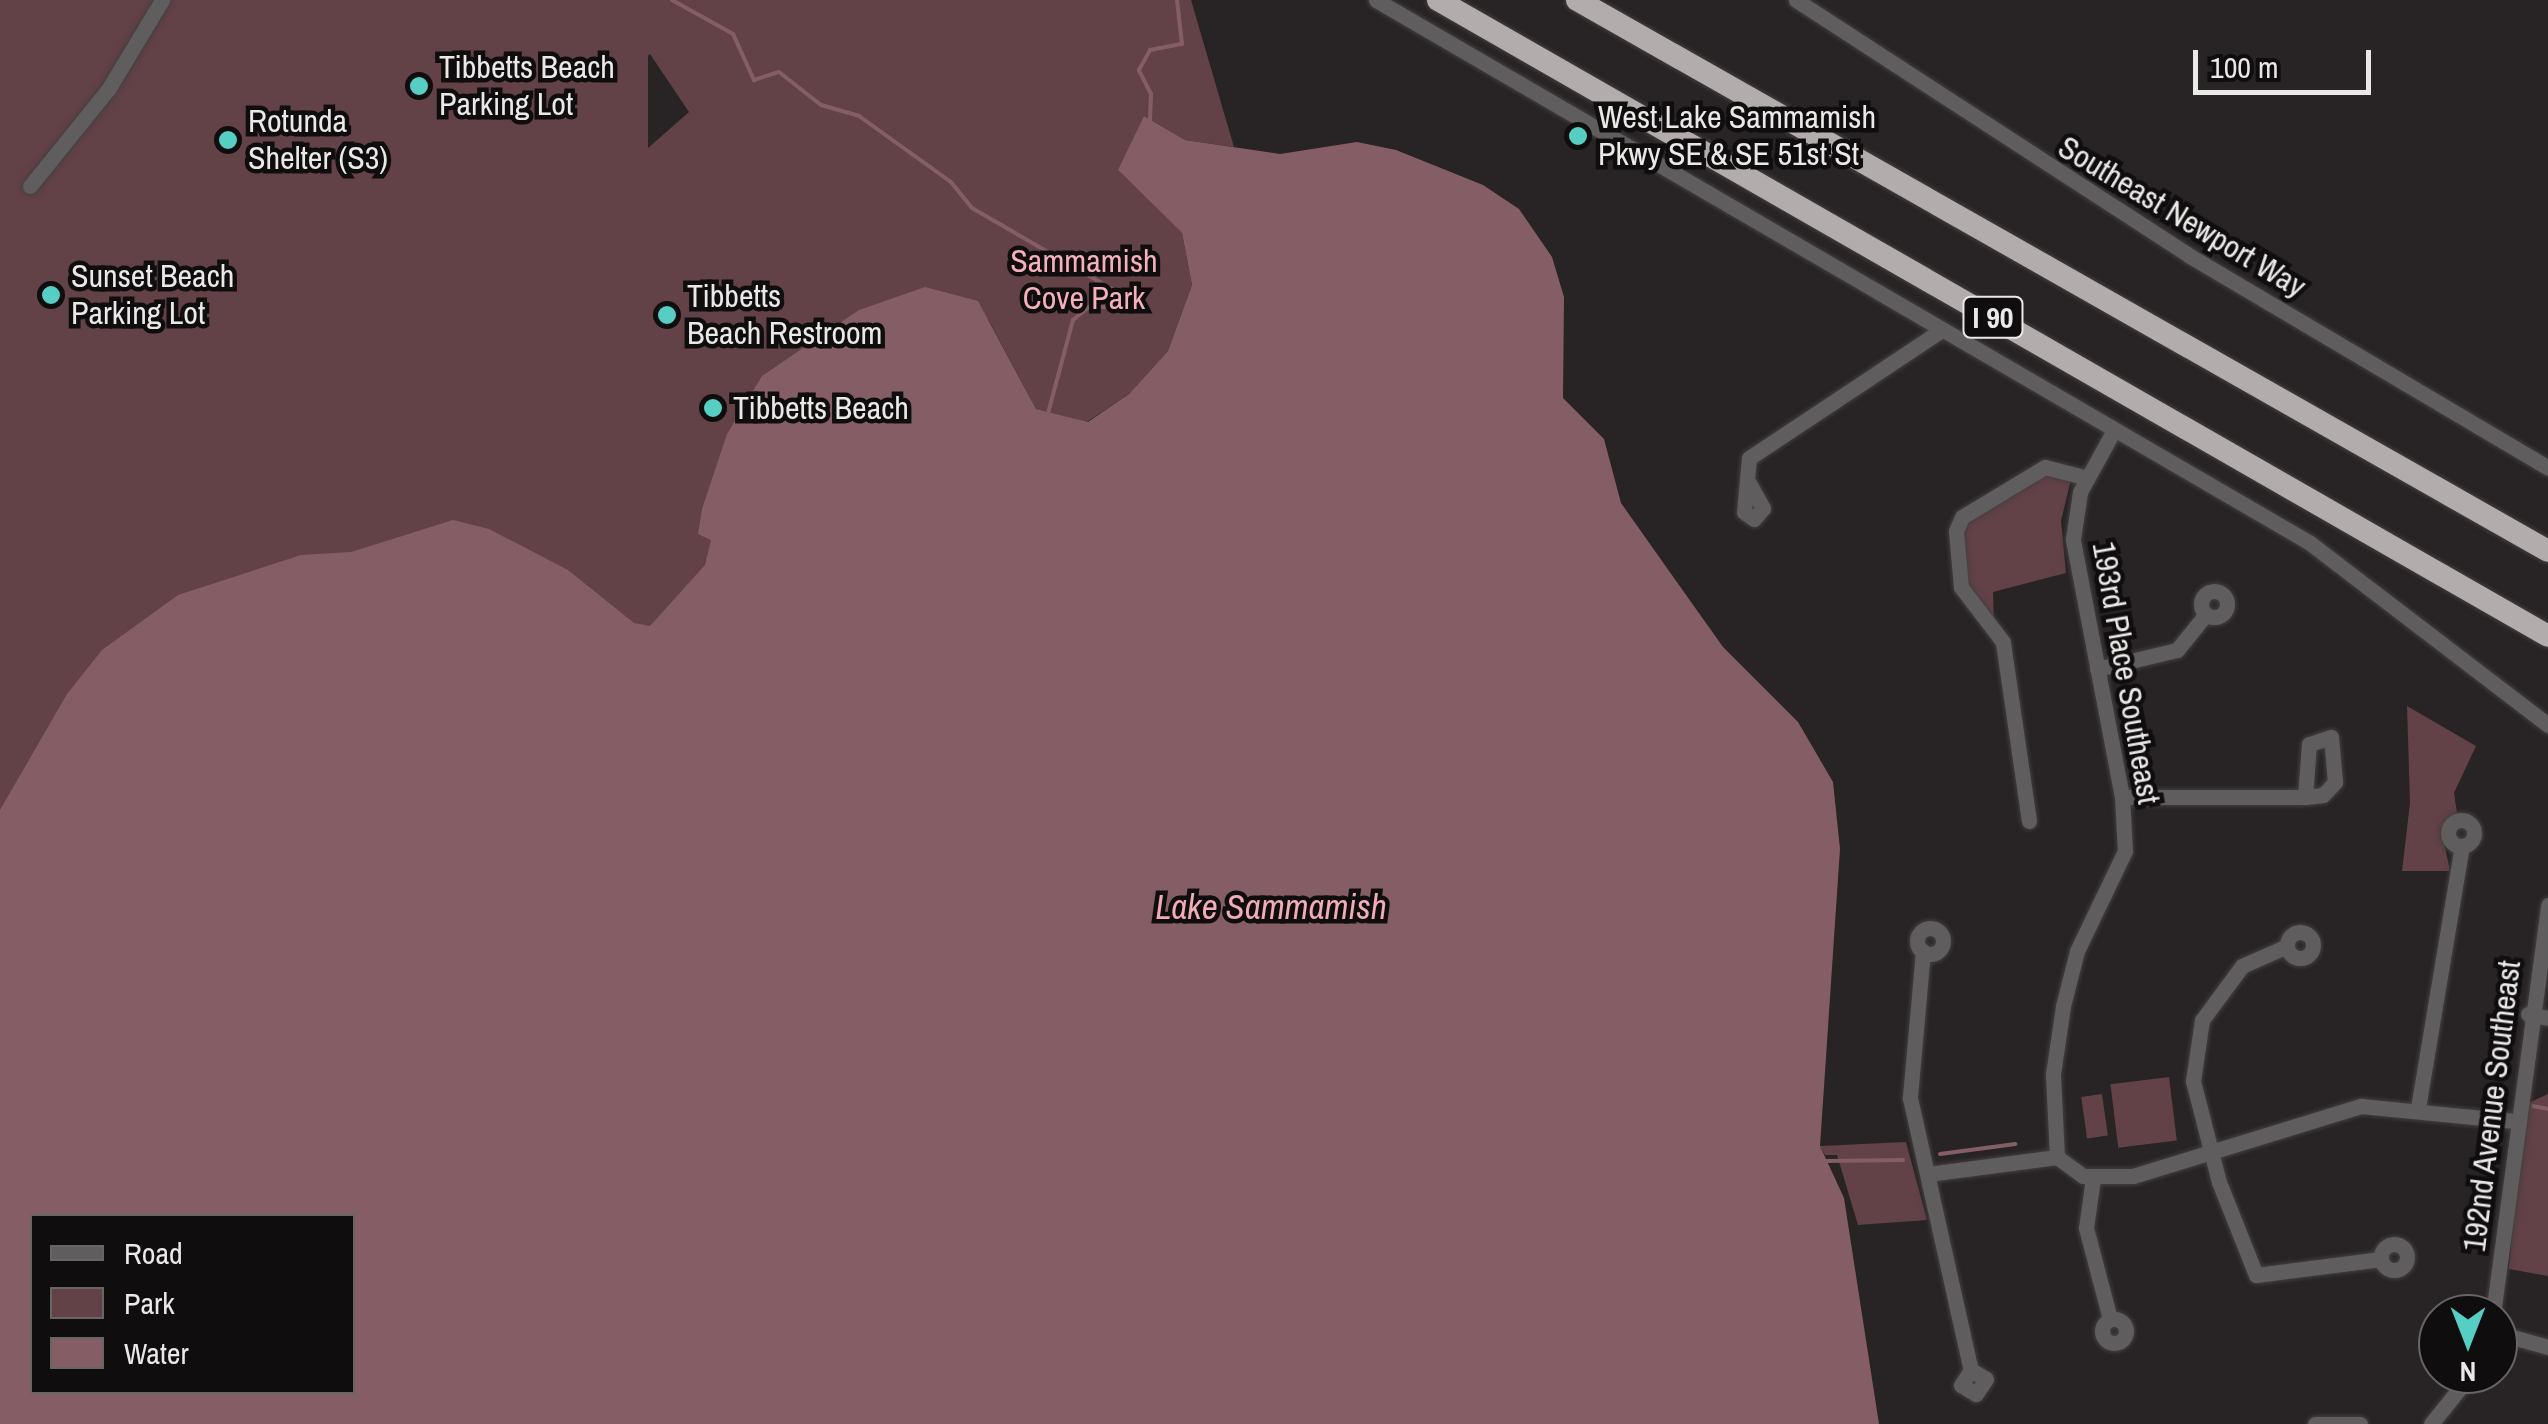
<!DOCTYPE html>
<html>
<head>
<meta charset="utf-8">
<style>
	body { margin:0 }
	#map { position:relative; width:2548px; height:1424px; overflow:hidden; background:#282324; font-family:"Archivo Narrow",sans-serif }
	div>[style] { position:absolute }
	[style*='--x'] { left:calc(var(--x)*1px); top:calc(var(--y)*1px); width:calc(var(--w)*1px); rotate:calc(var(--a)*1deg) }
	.green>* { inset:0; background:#624147; transform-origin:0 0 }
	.water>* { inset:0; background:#855e65 }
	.stream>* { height:4px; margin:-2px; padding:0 2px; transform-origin:2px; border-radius:2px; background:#855e65 }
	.roads { filter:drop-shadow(0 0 2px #433f3f) drop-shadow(0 0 2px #433f3f) }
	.minor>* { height:15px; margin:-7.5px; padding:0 7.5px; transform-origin:7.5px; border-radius:7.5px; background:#605d5e }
	.minor>.ring { margin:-7.5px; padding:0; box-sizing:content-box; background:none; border:15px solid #605d5e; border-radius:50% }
	.highway>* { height:22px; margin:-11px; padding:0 11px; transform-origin:11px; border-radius:11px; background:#b3acad }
	.dots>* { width:28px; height:28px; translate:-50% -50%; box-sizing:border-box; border:5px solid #0f0d0d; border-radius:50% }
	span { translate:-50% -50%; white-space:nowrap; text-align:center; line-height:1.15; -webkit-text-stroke:9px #0f0d0d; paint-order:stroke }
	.shield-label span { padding:2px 8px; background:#0f0d0d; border:2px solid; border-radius:8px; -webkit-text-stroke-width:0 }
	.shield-label { font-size:30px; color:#ebe8e8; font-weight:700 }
	.poi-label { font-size:32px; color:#ebe8e8 }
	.left { translate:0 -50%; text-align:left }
	.street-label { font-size:32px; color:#ebe8e8 }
	.park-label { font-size:32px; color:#f5b0bc }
	.water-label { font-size:35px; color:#f1acb8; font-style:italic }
	.legend { position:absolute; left:30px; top:1214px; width:325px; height:180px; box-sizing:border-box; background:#0f0d0d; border:2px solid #676565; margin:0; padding:12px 18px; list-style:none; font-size:30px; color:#ebe8e8 }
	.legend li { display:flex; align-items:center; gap:20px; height:50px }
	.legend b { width:50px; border:2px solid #676565 }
	.north { position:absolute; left:2418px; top:1294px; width:100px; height:100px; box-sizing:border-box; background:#0f0d0d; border:2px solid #676565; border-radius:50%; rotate:180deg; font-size:28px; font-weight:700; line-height:40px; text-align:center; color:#ebe8e8 }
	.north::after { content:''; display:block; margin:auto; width:35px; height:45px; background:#56cec3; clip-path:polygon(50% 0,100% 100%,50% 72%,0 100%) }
	.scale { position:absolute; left:2193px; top:50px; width:178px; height:45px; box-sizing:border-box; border:5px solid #ebe8e8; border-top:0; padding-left:12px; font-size:30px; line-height:35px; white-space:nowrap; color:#ebe8e8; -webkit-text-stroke:8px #0f0d0d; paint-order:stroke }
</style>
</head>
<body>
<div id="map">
	<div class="green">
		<i style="clip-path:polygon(evenodd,0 0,1191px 0,1234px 147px,1185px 140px,1144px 116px,1119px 171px,1182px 233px,1192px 285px,1168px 351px,1129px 394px,1087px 422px,1036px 409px,988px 319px,776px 572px,0 940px,0 0,650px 54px,689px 112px,648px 148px,648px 56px,650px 54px)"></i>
		<i style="clip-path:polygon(2045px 467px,2073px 471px,2061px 521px,2066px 573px,1993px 592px,1994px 625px,1966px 594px,1962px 517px)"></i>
		<i style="clip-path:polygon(2407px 706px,2476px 746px,2454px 793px,2457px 813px,2441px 828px,2450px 871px,2402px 871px,2410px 803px)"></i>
		<i style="left:2169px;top:1077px;width:64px;height:59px;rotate:83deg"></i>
		<i style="left:2102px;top:1094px;width:42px;height:21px;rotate:82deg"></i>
		<i style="clip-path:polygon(2548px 1094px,2548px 1276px,2509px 1269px,2524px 1105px)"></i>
		<i style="clip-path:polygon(1906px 1142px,1927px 1220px,1858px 1225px,1837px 1155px,1825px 1155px,1820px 1146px)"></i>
	</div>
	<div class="water">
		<i style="clip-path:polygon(evenodd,1144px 116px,1185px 140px,1280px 154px,1357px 142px,1396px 150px,1483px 185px,1519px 209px,1552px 257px,1564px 297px,1563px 398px,1604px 439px,1621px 503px,1674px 578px,1723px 647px,1798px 722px,1833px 782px,1840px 849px,1820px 1146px,1844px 1198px,1879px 1424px,0 1424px,0 810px,67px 694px,102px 650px,178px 595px,301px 555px,351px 552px,453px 520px,489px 529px,568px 570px,634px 623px,650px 626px,705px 565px,711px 540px,698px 534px,702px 509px,727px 434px,762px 376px,859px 310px,925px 287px,978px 301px,1036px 409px,1088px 422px,1129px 394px,1168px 351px,1192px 285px,1182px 233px,1118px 170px,1144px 116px,32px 1216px,352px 1216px,352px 1392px,32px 1392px,32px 1216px)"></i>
	</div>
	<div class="stream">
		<i style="--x:672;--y:0;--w:70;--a:29.1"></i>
		<i style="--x:733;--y:34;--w:51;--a:65.5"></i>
		<i style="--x:754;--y:80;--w:26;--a:-18"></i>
		<i style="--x:779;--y:72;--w:53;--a:38.2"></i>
		<i style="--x:821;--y:105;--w:40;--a:16"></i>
		<i style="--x:859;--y:116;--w:113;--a:35.7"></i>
		<i style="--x:951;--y:182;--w:33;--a:51"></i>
		<i style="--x:972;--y:208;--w:162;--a:30.1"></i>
		<i style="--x:1112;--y:289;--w:18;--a:87"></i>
		<i style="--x:1113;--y:307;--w:24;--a:180"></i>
		<i style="--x:1089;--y:307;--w:21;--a:141"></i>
		<i style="--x:1073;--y:320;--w:96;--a:105"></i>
		<i style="--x:1150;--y:121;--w:27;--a:-88"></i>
		<i style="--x:1151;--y:94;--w:27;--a:-117"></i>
		<i style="--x:1139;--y:70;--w:23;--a:-61"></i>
		<i style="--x:1150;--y:50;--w:33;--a:-11"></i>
		<i style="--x:1182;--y:44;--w:44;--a:-96.5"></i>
		<i style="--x:2533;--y:1106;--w:15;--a:11"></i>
		<i style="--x:1940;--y:1154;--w:76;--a:-7.6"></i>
		<i style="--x:1824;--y:1161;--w:79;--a:-0.7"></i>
	</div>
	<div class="roads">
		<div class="minor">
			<i style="--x:1376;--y:0;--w:1080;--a:30.17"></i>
			<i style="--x:2310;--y:543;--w:300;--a:37.4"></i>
			<i style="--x:1796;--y:0;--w:470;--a:33"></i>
			<i style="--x:2190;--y:256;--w:416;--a:30.6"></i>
			<i style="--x:30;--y:186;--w:126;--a:-51.1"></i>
			<i style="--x:109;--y:88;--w:103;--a:-58.9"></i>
			<i style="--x:1749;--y:483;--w:29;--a:61"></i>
			<i style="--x:1763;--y:508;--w:14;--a:129"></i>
			<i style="--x:1754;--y:519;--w:12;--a:-145"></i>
			<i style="--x:1744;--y:512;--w:54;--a:-84.7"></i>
			<i style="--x:1749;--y:458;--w:229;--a:-33.6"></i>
			<i class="ring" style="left:2201px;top:591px;width:11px;height:11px"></i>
			<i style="--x:2097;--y:669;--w:82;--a:-13.4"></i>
			<i style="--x:2177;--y:650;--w:46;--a:-51.1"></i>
			<i style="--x:2122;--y:797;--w:183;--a:0"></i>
			<i style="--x:2305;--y:797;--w:18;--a:-6"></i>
			<i style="--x:2323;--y:795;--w:18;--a:-47"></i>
			<i style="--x:2335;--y:782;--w:45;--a:-95.1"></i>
			<i style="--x:2331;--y:737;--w:23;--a:162"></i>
			<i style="--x:2309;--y:744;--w:53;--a:94.3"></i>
			<i class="ring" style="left:2448px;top:820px;width:11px;height:11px"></i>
			<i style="--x:2029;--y:821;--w:181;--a:-98.3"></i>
			<i style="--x:2003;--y:642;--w:69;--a:-127.4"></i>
			<i style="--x:1961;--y:587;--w:56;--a:-95.1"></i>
			<i style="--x:1956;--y:531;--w:15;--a:-67"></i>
			<i style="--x:1962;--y:517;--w:97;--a:-31.1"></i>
			<i style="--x:2045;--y:467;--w:44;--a:14.3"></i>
			<i class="ring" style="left:1917px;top:928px;width:11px;height:11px"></i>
			<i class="ring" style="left:2287px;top:932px;width:11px;height:11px"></i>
			<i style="--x:2287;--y:946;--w:49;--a:156"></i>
			<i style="--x:2242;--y:966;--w:67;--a:126.5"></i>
			<i style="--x:2202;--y:1020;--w:62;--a:98.4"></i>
			<i style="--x:2193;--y:1081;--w:104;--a:75.6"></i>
			<i style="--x:2219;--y:1182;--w:100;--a:68.3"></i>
			<i style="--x:2256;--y:1275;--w:126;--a:-7.3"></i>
			<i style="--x:1923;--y:951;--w:148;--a:95.1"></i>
			<i style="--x:1910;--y:1098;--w:279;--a:77.4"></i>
			<i style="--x:1971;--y:1370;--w:17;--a:31"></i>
			<i style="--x:1986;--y:1379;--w:18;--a:124"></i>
			<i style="--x:1976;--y:1394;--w:17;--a:-149"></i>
			<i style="--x:1961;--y:1385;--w:18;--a:-56"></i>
			<i style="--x:2528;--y:1014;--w:20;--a:11"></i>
			<i style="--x:2418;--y:1108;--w:266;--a:-80.5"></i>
			<i style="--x:2057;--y:1157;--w:83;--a:-92.8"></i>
			<i style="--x:2053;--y:1074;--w:69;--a:-81.6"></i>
			<i style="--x:2063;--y:1006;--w:57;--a:-75.7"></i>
			<i style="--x:2077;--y:951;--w:111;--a:-64.4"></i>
			<i style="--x:2125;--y:851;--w:54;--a:-93.2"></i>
			<i style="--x:2122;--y:797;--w:263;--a:-100.8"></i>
			<i style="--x:2073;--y:539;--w:48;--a:-81.5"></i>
			<i style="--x:2080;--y:492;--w:68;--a:-61.2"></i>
			<i style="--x:1928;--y:1174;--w:130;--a:-7.5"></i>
			<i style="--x:2057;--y:1157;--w:32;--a:36"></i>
			<i style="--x:2083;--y:1176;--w:50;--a:0"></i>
			<i style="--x:2133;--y:1176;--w:239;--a:-17.1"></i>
			<i style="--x:2361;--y:1106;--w:154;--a:5.6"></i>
			<i style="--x:2093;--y:1178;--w:50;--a:98"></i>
			<i style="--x:2086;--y:1228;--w:94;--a:75.2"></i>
			<i class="ring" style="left:2381px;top:1244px;width:11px;height:11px"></i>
			<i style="--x:2493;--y:1314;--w:413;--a:-82.3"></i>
			<i class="ring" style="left:2102px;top:1319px;width:9px;height:9px"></i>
			<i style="--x:2498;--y:1333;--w:52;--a:15.6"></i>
			<i style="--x:2315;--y:1424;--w:45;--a:0"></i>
			<i style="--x:2431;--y:1424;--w:64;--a:-51.3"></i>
		</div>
		<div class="highway">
			<i style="--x:1438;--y:0;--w:1279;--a:29.81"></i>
			<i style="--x:1577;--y:0;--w:1116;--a:29.57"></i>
		</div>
	</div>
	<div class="dots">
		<i style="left:419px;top:86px;background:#56cec3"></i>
		<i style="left:1578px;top:136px;background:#56cec3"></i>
		<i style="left:228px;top:140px;background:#56cec3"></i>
		<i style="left:51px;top:295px;background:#56cec3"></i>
		<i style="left:667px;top:315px;background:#56cec3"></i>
		<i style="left:713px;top:408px;background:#56cec3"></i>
	</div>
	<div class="shield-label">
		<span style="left:1993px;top:317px">I 90</span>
	</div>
	<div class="poi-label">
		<span class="left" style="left:439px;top:86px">Tibbetts Beach<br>Parking Lot</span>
		<span class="left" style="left:1598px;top:136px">West Lake Sammamish<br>Pkwy SE &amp; SE 51st St</span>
		<span class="left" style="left:248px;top:140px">Rotunda<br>Shelter (S3)</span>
		<span class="left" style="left:71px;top:295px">Sunset Beach<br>Parking Lot</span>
		<span class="left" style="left:687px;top:315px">Tibbetts<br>Beach Restroom</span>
		<span class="left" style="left:733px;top:408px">Tibbetts Beach</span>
	</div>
	<div class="street-label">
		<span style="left:2182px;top:217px;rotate:31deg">Southeast Newport Way</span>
		<span style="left:2126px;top:673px;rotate:80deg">193rd Place Southeast</span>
		<span style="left:2492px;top:1106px;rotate:-83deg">192nd Avenue Southeast</span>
	</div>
	<div class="park-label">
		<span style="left:1084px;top:280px">Sammamish<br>Cove Park</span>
	</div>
	<div class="water-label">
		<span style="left:1271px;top:907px">Lake Sammamish</span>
	</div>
	<ul class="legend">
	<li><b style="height:12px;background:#605d5e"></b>Road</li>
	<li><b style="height:28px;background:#624147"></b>Park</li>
	<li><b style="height:28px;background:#855e65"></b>Water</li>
	</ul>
	<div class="north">N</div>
	<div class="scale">100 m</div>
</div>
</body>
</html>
